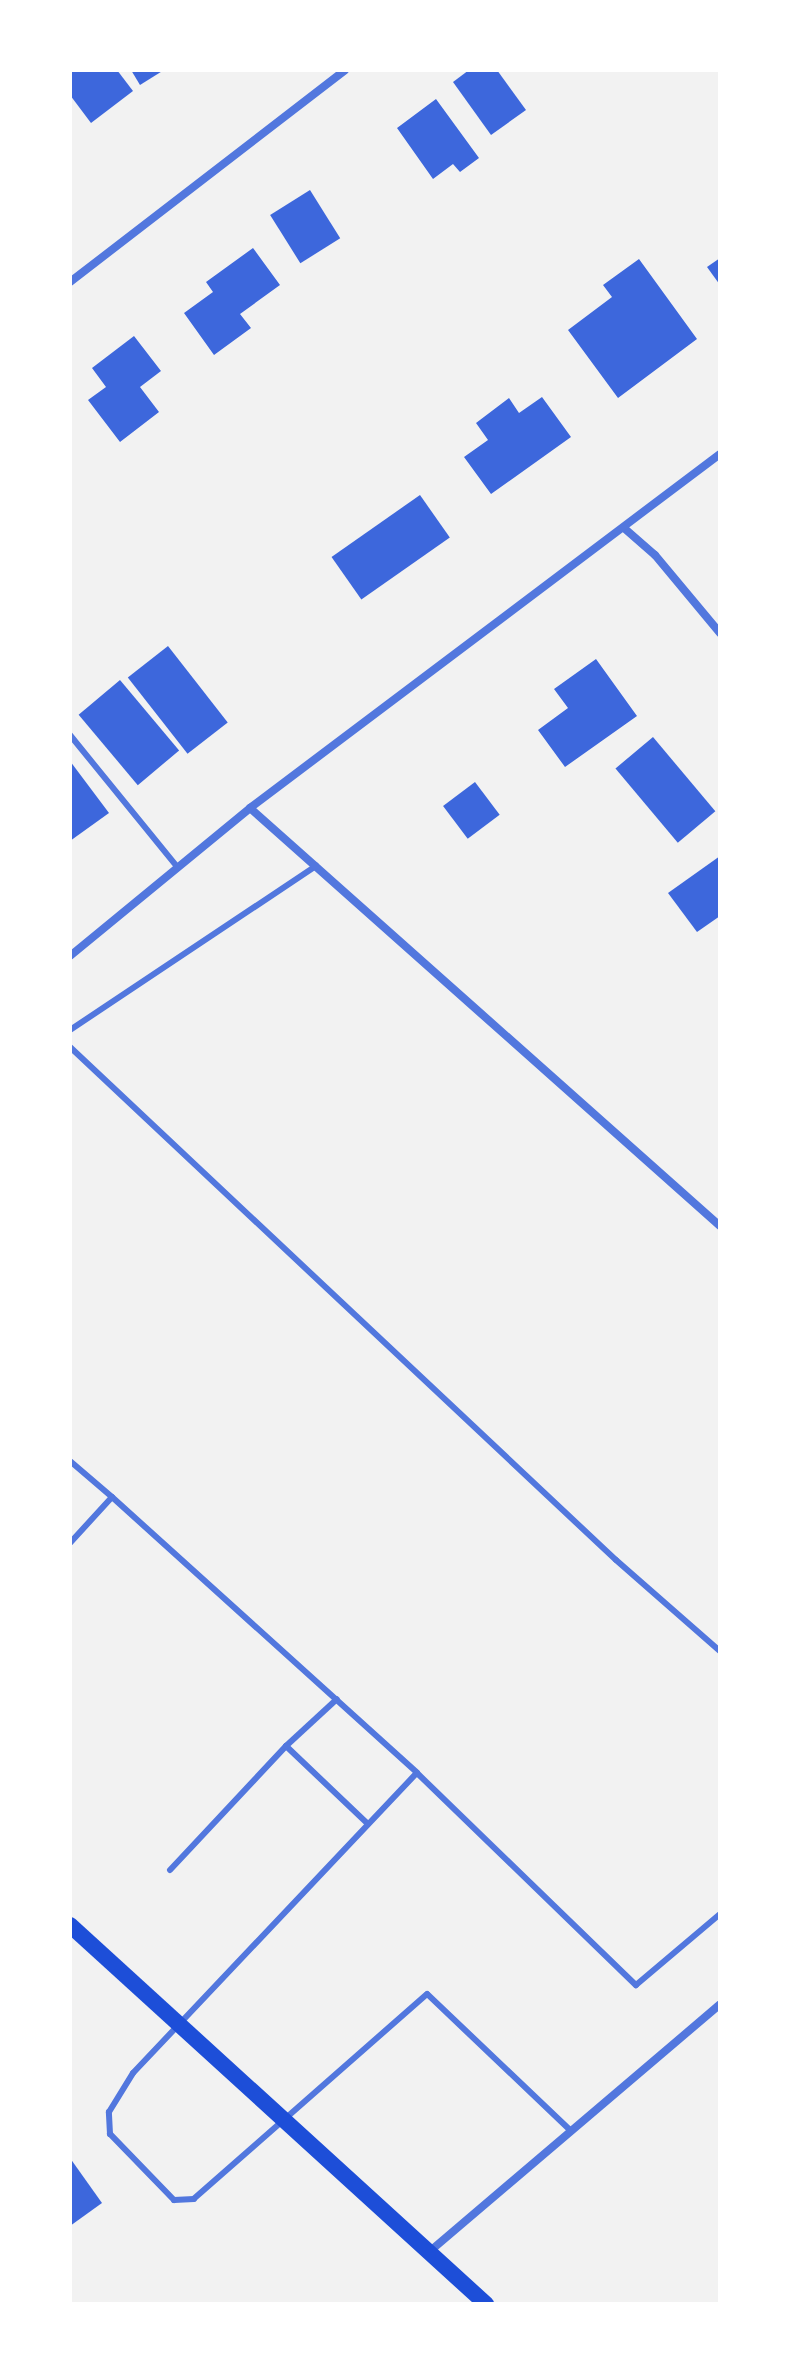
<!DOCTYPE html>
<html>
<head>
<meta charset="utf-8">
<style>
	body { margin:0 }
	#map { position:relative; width:790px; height:2374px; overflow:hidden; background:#f2f2f2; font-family:Lato,sans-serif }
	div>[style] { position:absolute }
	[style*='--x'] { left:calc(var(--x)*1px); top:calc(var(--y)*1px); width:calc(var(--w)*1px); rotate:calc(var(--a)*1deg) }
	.building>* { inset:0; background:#3d67dc; transform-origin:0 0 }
	.service>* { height:6px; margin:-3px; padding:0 3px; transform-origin:3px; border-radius:3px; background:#5277de }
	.minor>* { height:8px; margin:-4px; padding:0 4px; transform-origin:4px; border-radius:4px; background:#5277de }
	.secondary>* { height:16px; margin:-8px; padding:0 8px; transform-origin:8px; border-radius:8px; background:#1d4ed8 }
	span { translate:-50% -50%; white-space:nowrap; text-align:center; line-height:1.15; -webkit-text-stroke:6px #fff; paint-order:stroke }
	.frame { position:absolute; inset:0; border:72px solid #fff; pointer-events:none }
</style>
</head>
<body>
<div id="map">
	<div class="building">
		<i style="clip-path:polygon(70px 70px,117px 70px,133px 91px,91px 123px,70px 95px)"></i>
		<i style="clip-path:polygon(131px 70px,164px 70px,140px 85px)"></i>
		<i style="clip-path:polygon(469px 70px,497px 70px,526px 110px,491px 135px,453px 82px)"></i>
		<i style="clip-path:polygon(436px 99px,479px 158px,460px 172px,453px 164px,433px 179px,397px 128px)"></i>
		<i style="left:310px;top:190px;width:57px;height:47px;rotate:58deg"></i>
		<i style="clip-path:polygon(253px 248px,280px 285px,240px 314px,251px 328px,214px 355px,184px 313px,213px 292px,206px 282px)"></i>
		<i style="clip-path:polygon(720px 258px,720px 285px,707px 267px)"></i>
		<i style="clip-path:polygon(639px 259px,697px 339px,618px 398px,568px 330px,612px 297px,603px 285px)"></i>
		<i style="clip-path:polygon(134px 336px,161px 371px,140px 387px,159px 412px,120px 442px,88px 400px,106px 387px,92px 368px)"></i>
		<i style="clip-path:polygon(542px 397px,571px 437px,491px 494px,464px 457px,488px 440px,476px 423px,509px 398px,519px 413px)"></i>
		<i style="left:420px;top:495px;width:52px;height:108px;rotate:55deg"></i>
		<i style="left:168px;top:646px;width:97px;height:51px;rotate:52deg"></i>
		<i style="clip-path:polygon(596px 659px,637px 716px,565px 767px,538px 730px,568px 708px,554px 689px)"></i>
		<i style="left:120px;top:680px;width:92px;height:54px;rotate:50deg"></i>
		<i style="left:653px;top:737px;width:97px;height:49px;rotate:50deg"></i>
		<i style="clip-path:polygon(70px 761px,109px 813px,70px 841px)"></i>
		<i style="left:475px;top:782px;width:41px;height:40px;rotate:53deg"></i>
		<i style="clip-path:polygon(720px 856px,720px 916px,697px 932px,668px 893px)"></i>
		<i style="clip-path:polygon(70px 2158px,102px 2203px,70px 2226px)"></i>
	</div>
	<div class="service">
		<i style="--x:70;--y:735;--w:171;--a:50.9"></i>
		<i style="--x:70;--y:1030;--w:296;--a:-33.7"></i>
		<i style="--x:70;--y:1047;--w:749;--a:43.22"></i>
		<i style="--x:616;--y:1560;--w:138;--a:41.2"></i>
		<i style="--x:70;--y:1461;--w:55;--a:40.6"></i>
		<i style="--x:70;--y:1543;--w:62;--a:-47.6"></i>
		<i style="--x:112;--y:1497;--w:411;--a:42.1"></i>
		<i style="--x:286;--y:1746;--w:113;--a:43.6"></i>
		<i style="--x:170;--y:1870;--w:170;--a:-46.9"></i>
		<i style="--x:286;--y:1746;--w:69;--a:-42.7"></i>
		<i style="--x:570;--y:2130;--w:197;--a:-136.4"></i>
		<i style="--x:427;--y:1994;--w:310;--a:138.7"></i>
		<i style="--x:194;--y:2199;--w:20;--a:177"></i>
		<i style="--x:174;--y:2200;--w:92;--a:-134.1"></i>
		<i style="--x:110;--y:2134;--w:22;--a:-93"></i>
		<i style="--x:109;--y:2112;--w:46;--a:-58.4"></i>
		<i style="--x:133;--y:2073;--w:413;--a:-46.6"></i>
		<i style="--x:417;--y:1773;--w:305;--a:44.1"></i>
		<i style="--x:636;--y:1985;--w:110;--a:-40.2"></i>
	</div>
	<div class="minor">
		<i style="--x:70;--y:282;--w:347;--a:-37.6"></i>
		<i style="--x:624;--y:528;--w:41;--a:41.1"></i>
		<i style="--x:655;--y:555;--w:102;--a:50.2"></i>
		<i style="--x:250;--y:808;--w:629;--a:41.65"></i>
		<i style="--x:70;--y:956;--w:233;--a:-39.4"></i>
		<i style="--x:250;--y:808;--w:588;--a:-36.99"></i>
		<i style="--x:429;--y:2252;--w:382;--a:-40.4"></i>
	</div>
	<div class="secondary">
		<i style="--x:70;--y:1925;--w:563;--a:42.34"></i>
	</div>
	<div class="frame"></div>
</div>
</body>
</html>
